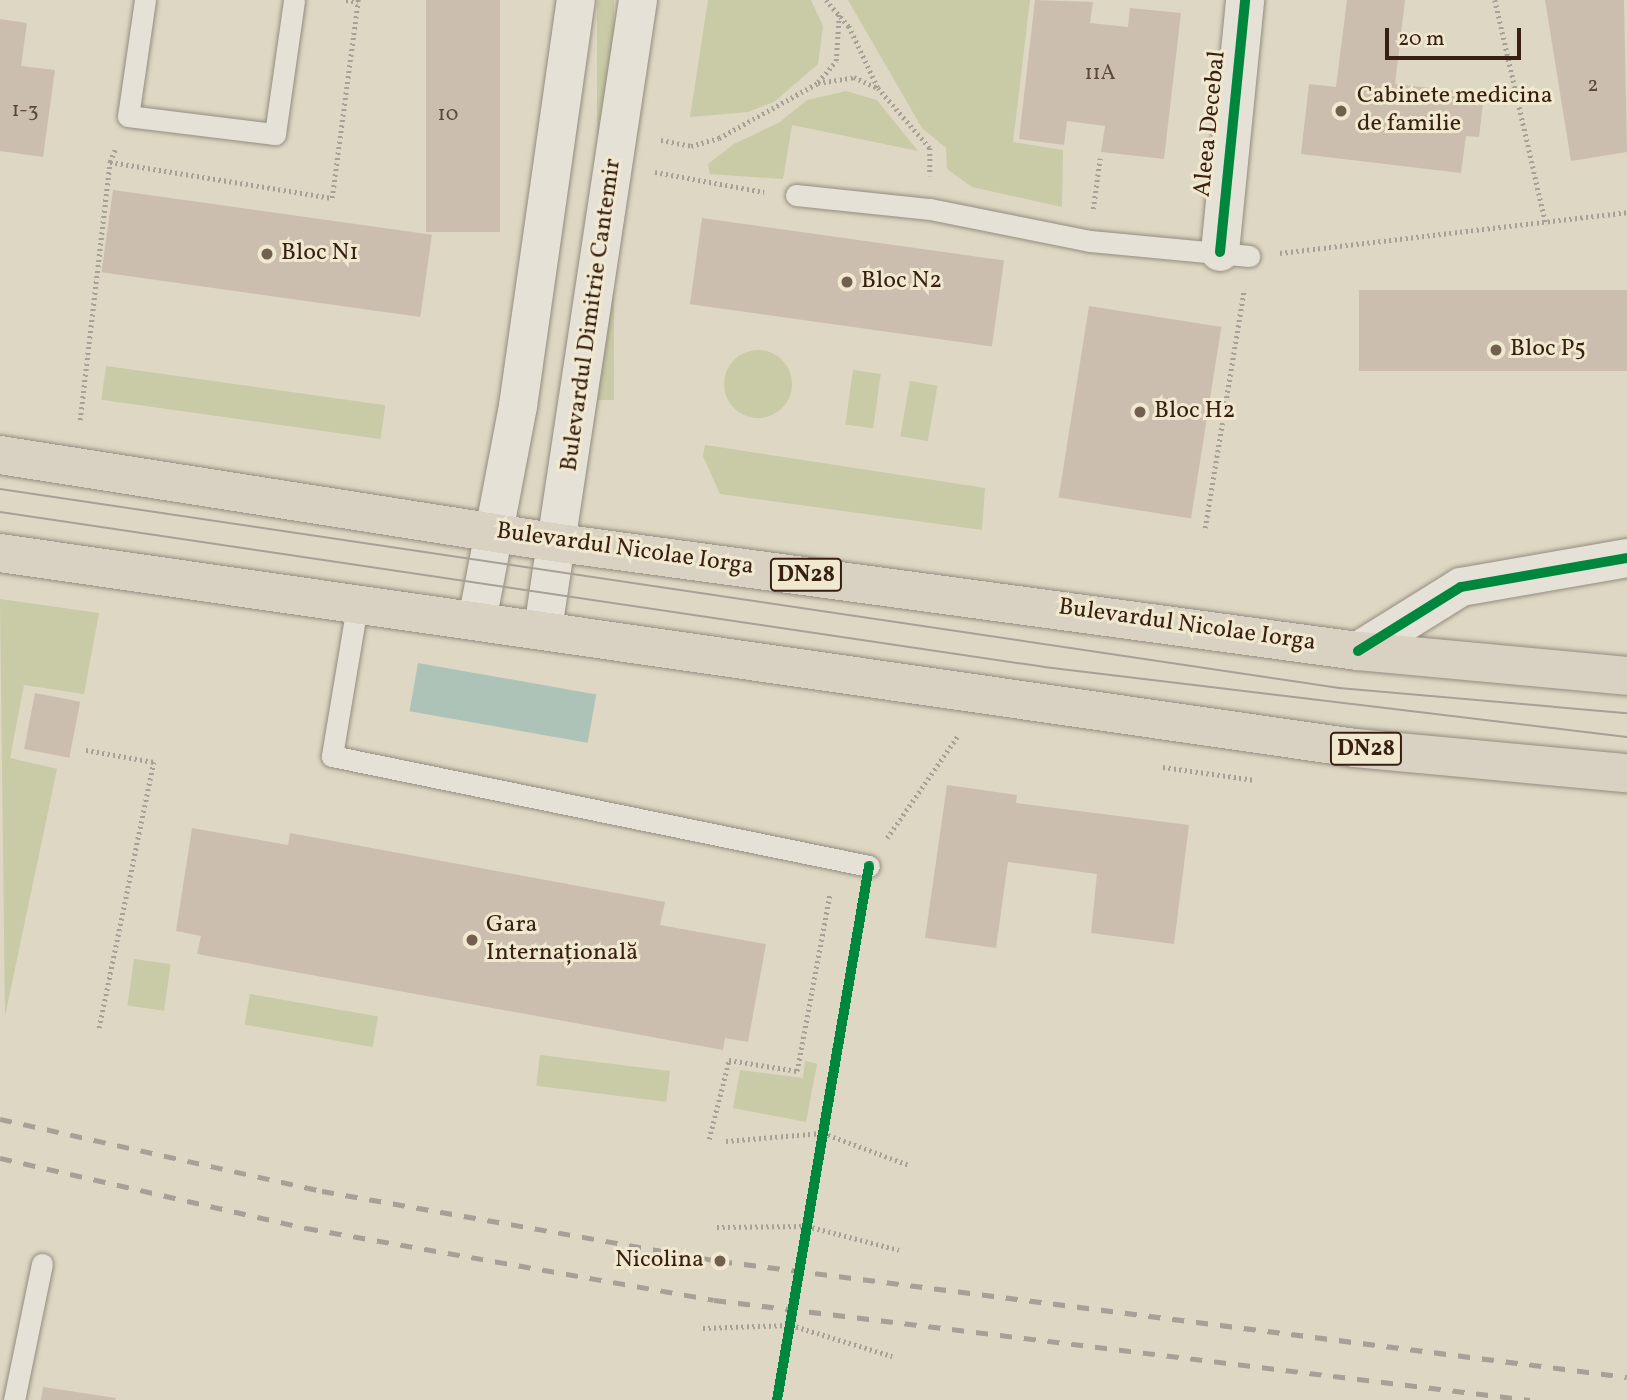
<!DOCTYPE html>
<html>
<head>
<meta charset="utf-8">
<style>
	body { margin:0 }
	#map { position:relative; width:1627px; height:1400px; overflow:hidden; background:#ded7c3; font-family:Vollkorn,serif }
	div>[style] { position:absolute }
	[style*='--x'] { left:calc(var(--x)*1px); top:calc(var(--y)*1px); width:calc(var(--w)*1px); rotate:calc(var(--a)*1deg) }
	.green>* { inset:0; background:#c9caa6; transform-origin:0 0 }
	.round { border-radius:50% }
	.water>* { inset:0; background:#adc3b8; transform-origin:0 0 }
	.building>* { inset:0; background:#ccbeaf; transform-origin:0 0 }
	.path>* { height:4.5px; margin-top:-2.25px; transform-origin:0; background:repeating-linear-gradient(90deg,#a6a097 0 2px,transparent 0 5.5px) }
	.roads { filter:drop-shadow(0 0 2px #938c7f) drop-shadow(0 0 2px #938c7f) }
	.service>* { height:21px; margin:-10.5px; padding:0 10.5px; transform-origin:10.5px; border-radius:10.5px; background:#e5e1d7 }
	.minor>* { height:38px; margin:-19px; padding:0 19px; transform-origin:19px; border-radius:19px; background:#e5e1d7 }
	.secondary>* { height:38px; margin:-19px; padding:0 19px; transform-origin:19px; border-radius:19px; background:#e5e1d7 }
	.primary>* { height:38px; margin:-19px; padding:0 19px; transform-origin:19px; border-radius:19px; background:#d9d1c2 }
	.tram>* { height:2px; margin:-1px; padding:0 1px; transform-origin:1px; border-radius:1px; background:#a6a097 }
	.rail>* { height:5px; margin-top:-2.5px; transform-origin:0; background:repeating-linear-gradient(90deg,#a6a097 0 12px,transparent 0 24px) }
	.cycleway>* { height:10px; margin:-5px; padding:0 5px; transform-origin:5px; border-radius:5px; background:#00873e }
	.dots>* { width:19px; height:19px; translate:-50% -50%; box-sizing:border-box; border:4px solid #f1e8d0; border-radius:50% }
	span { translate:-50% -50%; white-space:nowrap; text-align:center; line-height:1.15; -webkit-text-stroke:6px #f1e8d0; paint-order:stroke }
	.number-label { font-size:21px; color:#5c4738 }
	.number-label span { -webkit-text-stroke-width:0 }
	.shield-label span { padding:2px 5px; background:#f1e8d0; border:2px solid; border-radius:5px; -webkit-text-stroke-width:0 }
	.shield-label { font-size:23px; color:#371f11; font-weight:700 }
	.poi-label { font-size:24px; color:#371f11 }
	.left { translate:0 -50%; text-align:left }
	.right { translate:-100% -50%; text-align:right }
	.street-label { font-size:24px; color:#371f11 }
	.scale { position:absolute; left:1385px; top:28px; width:136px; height:32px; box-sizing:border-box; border:4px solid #371f11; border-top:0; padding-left:9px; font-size:21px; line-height:24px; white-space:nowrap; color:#371f11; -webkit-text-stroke:5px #f1e8d0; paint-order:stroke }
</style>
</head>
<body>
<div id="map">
	<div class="green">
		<i style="left:597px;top:0;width:17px;height:400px"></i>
		<i style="clip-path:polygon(708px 0,811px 0,823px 26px,818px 64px,774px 102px,748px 112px,690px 117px)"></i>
		<i style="clip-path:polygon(848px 0,1030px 0,1013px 142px,1063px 150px,1062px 207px,972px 187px,947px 169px,946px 148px,922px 128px)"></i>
		<i style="clip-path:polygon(846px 91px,877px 100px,918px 151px,792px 125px,783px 179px,710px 174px,708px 164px,734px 144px,780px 122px,807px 100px)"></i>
		<i class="round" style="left:724px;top:350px;width:68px;height:68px"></i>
		<i style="left:106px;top:366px;width:282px;height:34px;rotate:8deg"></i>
		<i style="left:853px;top:370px;width:28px;height:55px;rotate:8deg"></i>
		<i style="left:910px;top:381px;width:28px;height:56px;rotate:10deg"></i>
		<i style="clip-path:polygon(705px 445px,985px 488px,982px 530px,720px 494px,703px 456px)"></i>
		<i style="clip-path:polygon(0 599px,99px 613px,84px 694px,24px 685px,10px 758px,57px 769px,5px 1016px)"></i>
		<i style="left:134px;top:959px;width:37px;height:47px;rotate:8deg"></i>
		<i style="left:250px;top:994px;width:130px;height:31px;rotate:10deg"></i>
		<i style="left:540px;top:1055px;width:131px;height:31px;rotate:7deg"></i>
		<i style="clip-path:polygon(805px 1061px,817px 1064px,806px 1122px,733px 1108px,740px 1070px,803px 1078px)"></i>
	</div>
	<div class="water">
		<i style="left:418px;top:663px;width:181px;height:49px;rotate:10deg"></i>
	</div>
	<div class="building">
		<i style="left:426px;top:0;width:74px;height:232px"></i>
		<i style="clip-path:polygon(1035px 0,1093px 2px,1090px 23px,1128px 27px,1130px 8px,1181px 13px,1164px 159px,1101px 152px,1105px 126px,1067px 121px,1064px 145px,1019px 139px)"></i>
		<i style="clip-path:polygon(1347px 0,1405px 0,1395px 84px,1484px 94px,1479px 137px,1466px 136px,1461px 173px,1301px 154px,1309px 84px,1336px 87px)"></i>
		<i style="clip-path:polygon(1545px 0,1624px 0,1627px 152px,1571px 161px)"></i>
		<i style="clip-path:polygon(0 19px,27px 23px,21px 66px,55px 70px,43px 157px,0 151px)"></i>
		<i style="left:113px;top:190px;width:322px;height:83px;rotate:8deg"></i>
		<i style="left:702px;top:218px;width:305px;height:87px;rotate:8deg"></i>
		<i style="left:1627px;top:290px;width:81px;height:268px;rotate:90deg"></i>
		<i style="left:1089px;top:306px;width:134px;height:194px;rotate:9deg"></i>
		<i style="left:35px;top:693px;width:46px;height:57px;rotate:11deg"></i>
		<i style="clip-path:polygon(947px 785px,1017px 795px,1016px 803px,1189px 825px,1174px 944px,1091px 933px,1097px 874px,1008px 862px,996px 948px,925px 938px)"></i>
		<i style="clip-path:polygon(192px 828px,288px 845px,290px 833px,665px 902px,660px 925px,766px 944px,748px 1042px,725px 1038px,723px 1050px,197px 954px,201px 936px,176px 931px)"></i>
		<i style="clip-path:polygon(43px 1387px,116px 1398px,115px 1400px,41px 1400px)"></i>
	</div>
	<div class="path">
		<i style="--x:346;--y:0;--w:12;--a:9"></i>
		<i style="--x:826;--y:0;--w:35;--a:49"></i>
		<i style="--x:849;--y:26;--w:68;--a:64.9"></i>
		<i style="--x:878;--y:88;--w:79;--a:49.1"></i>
		<i style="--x:930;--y:148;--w:28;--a:90"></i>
		<i style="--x:1495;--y:0;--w:231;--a:77.2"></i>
		<i style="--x:818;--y:82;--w:28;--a:-49"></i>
		<i style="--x:836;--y:61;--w:47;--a:-86.3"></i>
		<i style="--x:661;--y:140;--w:31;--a:11"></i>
		<i style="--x:691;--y:146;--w:29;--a:-16"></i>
		<i style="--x:719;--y:138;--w:113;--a:-29.1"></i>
		<i style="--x:818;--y:83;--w:36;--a:-9"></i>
		<i style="--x:854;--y:77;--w:26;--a:25"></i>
		<i style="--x:110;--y:162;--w:16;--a:-68"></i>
		<i style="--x:655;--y:172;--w:111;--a:10.4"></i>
		<i style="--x:1093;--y:209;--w:51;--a:-82.2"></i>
		<i style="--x:1280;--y:253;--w:349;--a:-6.7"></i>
		<i style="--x:80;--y:420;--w:260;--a:-83.4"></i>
		<i style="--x:110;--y:162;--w:225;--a:9.2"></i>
		<i style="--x:332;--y:198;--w:200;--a:-82.5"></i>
		<i style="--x:1205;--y:528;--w:242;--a:-80.7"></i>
		<i style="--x:86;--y:750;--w:69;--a:10"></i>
		<i style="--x:154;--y:762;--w:274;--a:101.6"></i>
		<i style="--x:1163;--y:767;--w:93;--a:8"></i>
		<i style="--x:887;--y:838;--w:123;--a:-55.3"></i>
		<i style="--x:831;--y:1079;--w:185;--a:-80"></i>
		<i style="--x:709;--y:1139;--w:81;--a:-75.8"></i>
		<i style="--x:729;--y:1060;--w:69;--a:9.2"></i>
		<i style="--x:797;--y:1071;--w:181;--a:-79.5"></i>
		<i style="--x:726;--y:1141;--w:97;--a:-4.7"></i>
		<i style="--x:823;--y:1133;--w:92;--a:20.4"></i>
		<i style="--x:717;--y:1227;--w:90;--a:-0.6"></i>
		<i style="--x:807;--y:1226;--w:95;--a:14.6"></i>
		<i style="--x:703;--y:1328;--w:88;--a:-2"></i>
		<i style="--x:791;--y:1325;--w:106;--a:17.1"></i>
	</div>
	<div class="roads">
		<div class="service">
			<i style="--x:145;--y:0;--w:117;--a:98.3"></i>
			<i style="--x:128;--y:116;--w:148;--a:7"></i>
			<i style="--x:275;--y:134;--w:135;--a:-81.9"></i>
			<i style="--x:796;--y:195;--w:135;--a:6"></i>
			<i style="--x:930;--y:209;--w:163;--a:11.3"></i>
			<i style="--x:1090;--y:241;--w:160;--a:5.4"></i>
			<i style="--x:357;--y:606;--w:152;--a:99.5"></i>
			<i style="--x:332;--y:756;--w:548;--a:11.58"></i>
			<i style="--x:14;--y:1400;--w:139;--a:-78.4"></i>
		</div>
		<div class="minor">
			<i style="--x:1220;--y:252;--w:253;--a:-84.3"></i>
			<i style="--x:1358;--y:651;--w:121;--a:-31.9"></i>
			<i style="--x:1461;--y:587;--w:169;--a:-9.9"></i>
		</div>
		<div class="secondary">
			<i style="--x:477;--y:621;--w:219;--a:-79.2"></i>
			<i style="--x:518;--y:406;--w:410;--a:-81.9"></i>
			<i style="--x:543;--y:629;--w:636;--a:-81.41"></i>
		</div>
		<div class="primary">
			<i style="--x:0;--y:455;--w:566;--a:8.95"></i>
			<i style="--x:559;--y:543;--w:806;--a:7.7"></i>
			<i style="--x:1358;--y:651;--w:270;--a:5.3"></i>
			<i style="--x:0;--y:553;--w:1369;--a:8.19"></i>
			<i style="--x:1355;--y:748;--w:273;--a:5.3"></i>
		</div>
	</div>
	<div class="tram">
		<i style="--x:0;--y:489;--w:1354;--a:8.45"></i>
		<i style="--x:1339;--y:688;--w:289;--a:5"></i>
		<i style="--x:0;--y:512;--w:1055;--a:8.44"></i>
		<i style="--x:1044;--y:667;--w:587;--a:6.85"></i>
	</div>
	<div class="rail">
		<i style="--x:0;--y:1119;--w:330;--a:12.6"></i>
		<i style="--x:322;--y:1191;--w:404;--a:10"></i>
		<i style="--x:720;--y:1261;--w:914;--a:7.29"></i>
		<i style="--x:0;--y:1158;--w:314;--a:12.9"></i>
		<i style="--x:306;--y:1228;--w:414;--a:10"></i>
		<i style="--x:714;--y:1300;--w:822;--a:6.99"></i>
	</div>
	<div class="cycleway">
		<i style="--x:1220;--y:252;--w:253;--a:-84.3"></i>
		<i style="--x:1358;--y:651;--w:121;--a:-31.9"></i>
		<i style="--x:1461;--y:587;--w:169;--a:-9.9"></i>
		<i style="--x:777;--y:1400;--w:542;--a:-80.22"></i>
	</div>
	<div class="dots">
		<i style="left:1341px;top:111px;background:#715f4f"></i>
		<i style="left:267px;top:254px;background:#715f4f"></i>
		<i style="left:847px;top:282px;background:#715f4f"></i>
		<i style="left:1496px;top:350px;background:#715f4f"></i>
		<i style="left:1140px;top:412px;background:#715f4f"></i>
		<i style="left:472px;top:940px;background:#715f4f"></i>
		<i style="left:720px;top:1261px;background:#715f4f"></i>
	</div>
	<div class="number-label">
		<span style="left:1100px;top:74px">11A</span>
		<span style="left:1593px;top:86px">2</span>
		<span style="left:25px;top:111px">1-3</span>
		<span style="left:448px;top:115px">10</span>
	</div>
	<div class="shield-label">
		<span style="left:806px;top:575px">DN28</span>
		<span style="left:1366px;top:749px">DN28</span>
	</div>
	<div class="poi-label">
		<span class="left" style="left:1357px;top:111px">Cabinete medicina<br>de familie</span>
		<span class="left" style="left:281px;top:254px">Bloc N1</span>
		<span class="left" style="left:861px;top:282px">Bloc N2</span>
		<span class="left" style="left:1510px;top:350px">Bloc P5</span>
		<span class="left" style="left:1154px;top:412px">Bloc H2</span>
		<span class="left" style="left:486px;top:940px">Gara<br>Internațională</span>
		<span class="right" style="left:704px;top:1261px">Nicolina</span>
	</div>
	<div class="street-label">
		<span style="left:1211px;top:124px;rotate:-84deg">Aleea Decebal</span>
		<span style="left:592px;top:315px;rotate:-82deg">Bulevardul Dimitrie Cantemir</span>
		<span style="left:625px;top:550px;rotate:8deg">Bulevardul Nicolae Iorga</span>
		<span style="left:1187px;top:626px;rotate:8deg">Bulevardul Nicolae Iorga</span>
	</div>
	<div class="scale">20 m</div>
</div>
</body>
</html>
